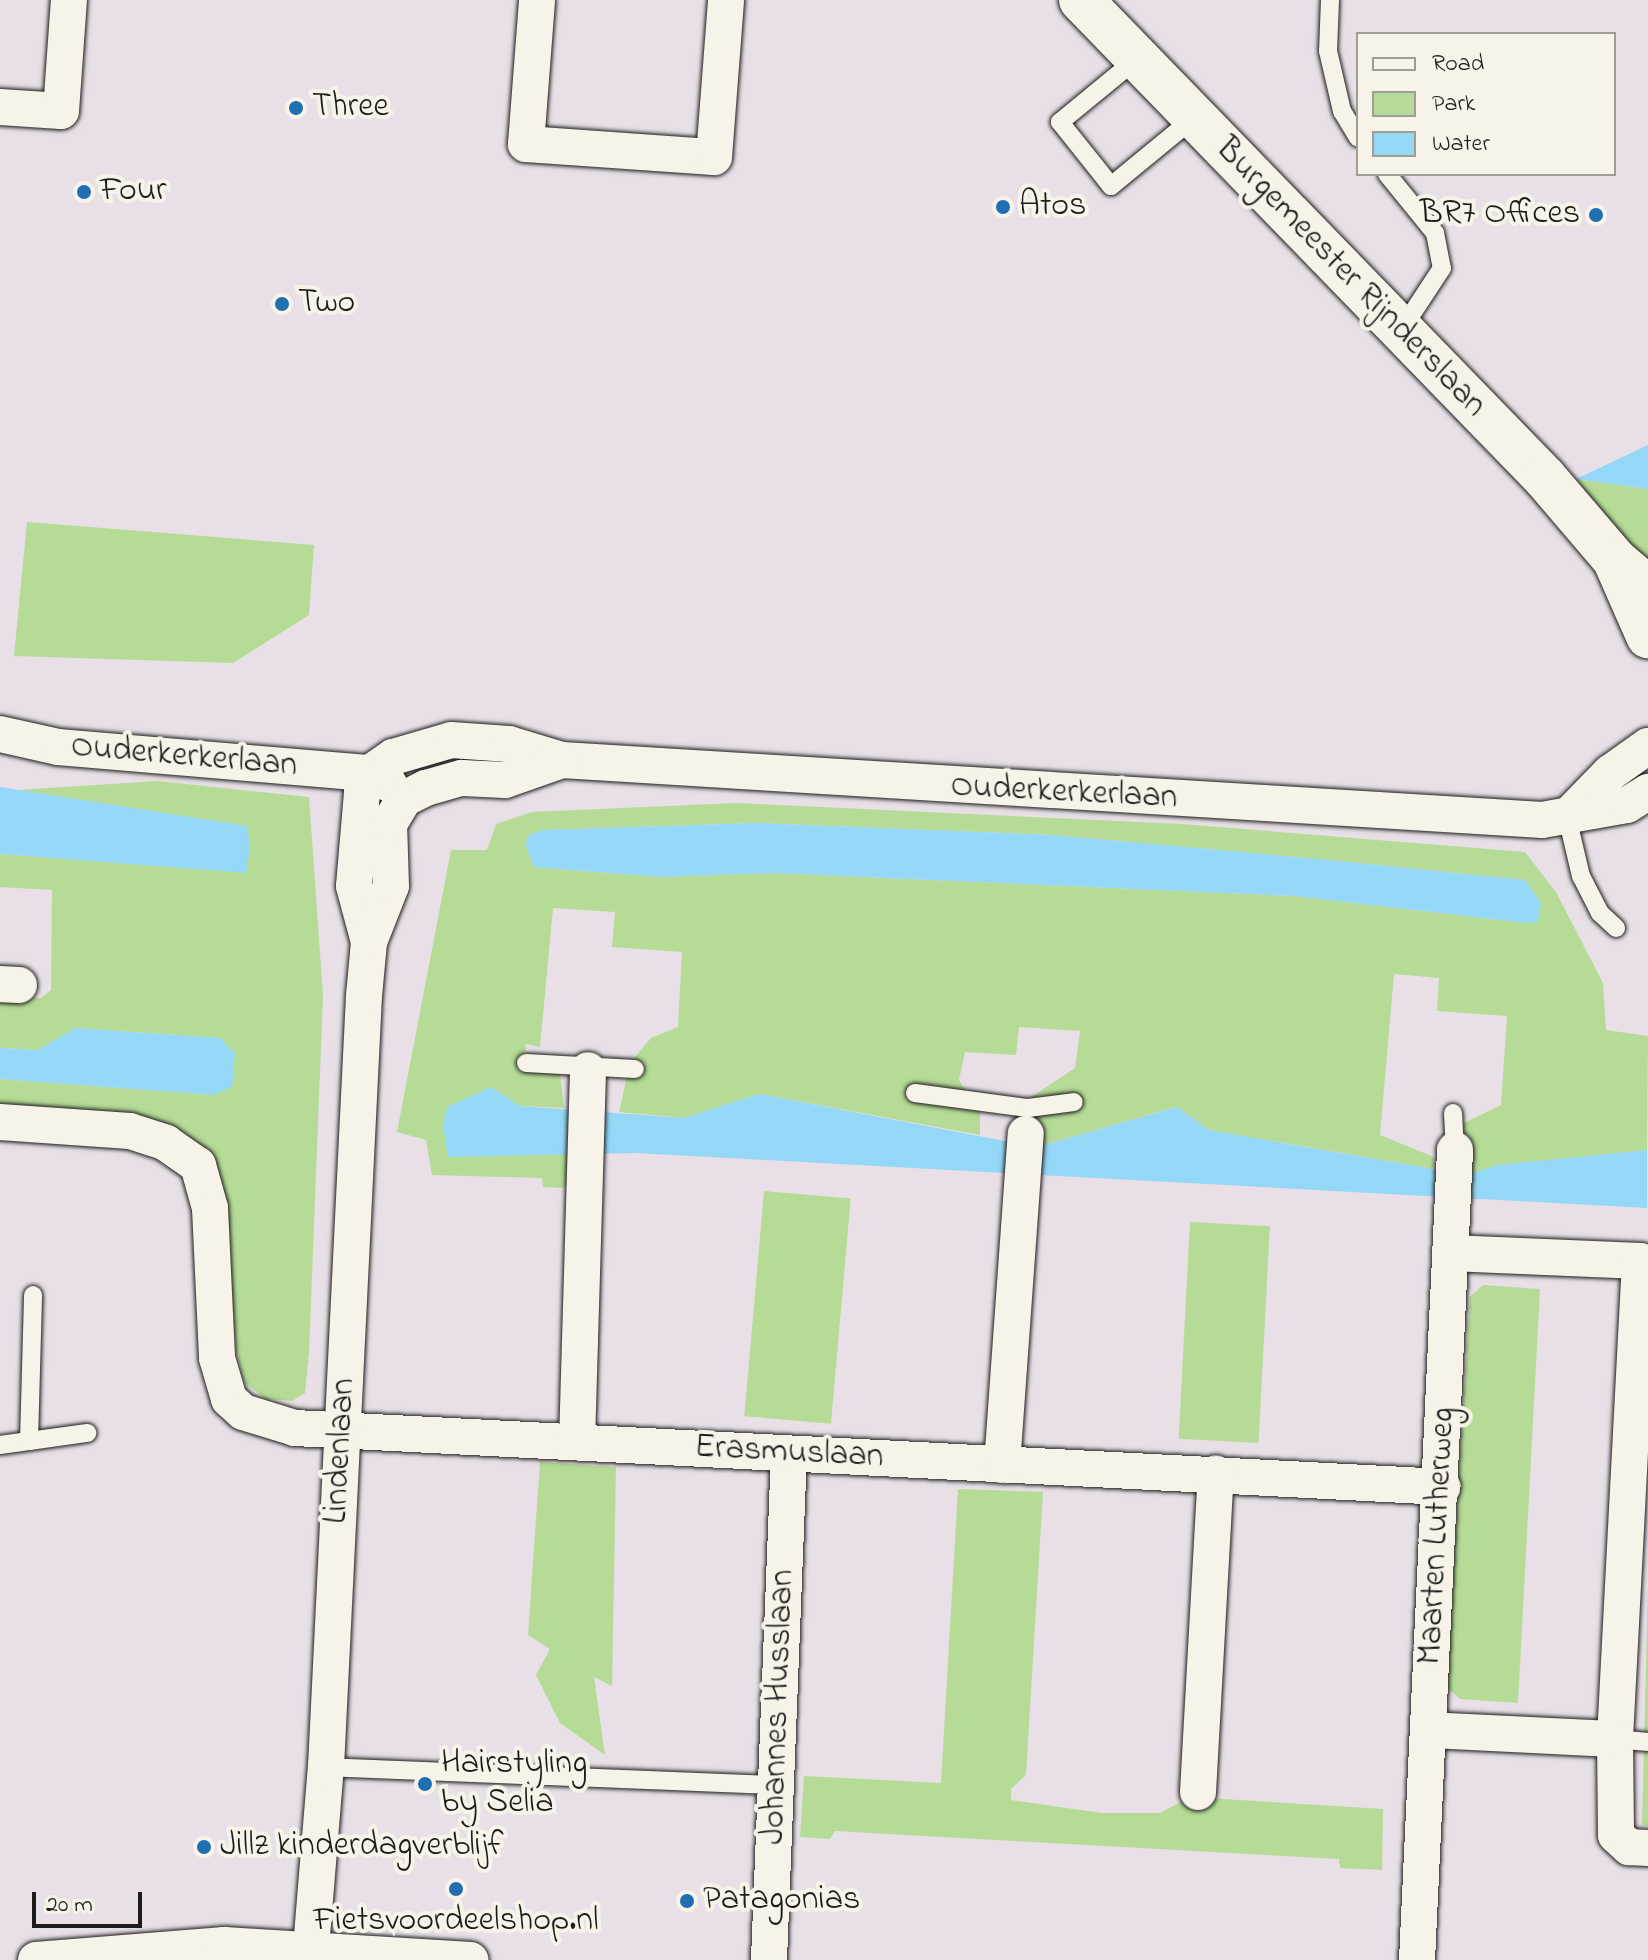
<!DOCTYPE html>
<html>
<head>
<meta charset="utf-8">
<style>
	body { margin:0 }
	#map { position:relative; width:1648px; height:1960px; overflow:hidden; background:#e8e0e6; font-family:"Indie Flower",sans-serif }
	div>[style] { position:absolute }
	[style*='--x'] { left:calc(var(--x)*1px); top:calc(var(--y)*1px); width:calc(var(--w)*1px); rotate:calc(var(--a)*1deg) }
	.green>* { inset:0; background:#b5db96; transform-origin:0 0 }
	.water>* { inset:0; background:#94d7f6 }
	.roads { filter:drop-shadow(0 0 2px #1c1c1c) drop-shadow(0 0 2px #1c1c1c) }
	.lane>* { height:18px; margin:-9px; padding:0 9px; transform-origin:9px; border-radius:9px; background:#f7f3e8 }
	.street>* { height:36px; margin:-18px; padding:0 18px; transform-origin:18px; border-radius:18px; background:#f7f3e8 }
	.secondary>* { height:44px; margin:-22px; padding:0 22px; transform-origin:22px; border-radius:22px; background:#f7f3e8 }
	.dots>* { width:22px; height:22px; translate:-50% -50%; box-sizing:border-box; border:4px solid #f7f3e8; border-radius:50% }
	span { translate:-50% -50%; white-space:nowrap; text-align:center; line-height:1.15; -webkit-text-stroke:8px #f7f3e8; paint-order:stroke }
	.poi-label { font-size:34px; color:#1c1c1c }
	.left { translate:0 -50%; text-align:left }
	.right { translate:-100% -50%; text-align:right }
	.street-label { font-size:34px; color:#1c1c1c }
	.legend { position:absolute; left:1356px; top:32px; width:260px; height:144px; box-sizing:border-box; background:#f7f3e8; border:2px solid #9f9d96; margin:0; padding:10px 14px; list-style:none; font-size:24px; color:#1c1c1c }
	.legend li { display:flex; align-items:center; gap:16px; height:40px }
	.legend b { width:40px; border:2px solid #9f9d96 }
	.scale { position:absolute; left:32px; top:1892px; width:110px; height:36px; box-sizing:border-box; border:4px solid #1c1c1c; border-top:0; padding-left:10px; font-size:24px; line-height:28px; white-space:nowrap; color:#1c1c1c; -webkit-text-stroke:6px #f7f3e8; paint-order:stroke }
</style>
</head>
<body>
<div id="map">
	<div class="green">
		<i style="clip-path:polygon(1576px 479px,1648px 489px,1648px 566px)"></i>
		<i style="clip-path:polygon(27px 522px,314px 545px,309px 615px,233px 663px,14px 656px)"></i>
		<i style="clip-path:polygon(158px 781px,309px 797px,323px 996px,309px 1353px,305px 1393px,292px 1401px,265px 1399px,244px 1382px,236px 1349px,224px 1194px,213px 1163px,0 1108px,0 1079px,214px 1095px,220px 1038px,76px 1028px,38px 1050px,0 1048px,0 996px,41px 998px,51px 990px,52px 890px,0 887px,0 854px,245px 872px,246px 826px,17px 790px)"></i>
		<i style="clip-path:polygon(evenodd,736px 803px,1182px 824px,1525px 852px,1556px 892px,1603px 983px,1606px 1030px,1648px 1036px,1647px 1150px,1467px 1175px,1462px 1124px,1501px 1105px,1507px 1016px,1437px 1011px,1439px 978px,1394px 974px,1380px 1135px,1434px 1157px,1433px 1169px,1209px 1130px,1176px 1107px,1037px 1147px,1016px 1143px,1018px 1106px,1075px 1068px,1080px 1031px,1019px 1027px,1016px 1055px,965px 1052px,959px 1080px,980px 1113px,980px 1135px,759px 1094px,684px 1118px,619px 1112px,630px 1063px,651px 1038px,678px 1027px,682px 952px,612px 947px,615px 912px,553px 908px,540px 1047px,526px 1044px,523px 1067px,560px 1073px,564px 1108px,520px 1106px,491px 1087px,561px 1151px,578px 1151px,576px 1176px,563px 1188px,543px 1187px,542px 1178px,432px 1175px,426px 1140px,397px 1132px,451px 850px,487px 850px,496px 824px,532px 812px,736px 803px,757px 823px,1052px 835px,1329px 860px,1525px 880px,1541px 904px,1526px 923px,1294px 896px,773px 873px,660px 877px,534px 867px,526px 847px,543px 830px,757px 823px)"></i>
		<i style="left:764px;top:1191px;width:87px;height:226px;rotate:5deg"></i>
		<i style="left:1190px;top:1222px;width:80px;height:217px;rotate:3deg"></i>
		<i style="clip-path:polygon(1483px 1285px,1540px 1289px,1518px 1703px,1460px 1699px,1446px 1686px,1470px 1297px)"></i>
		<i style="clip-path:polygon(540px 1462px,616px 1467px,612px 1686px,594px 1677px,605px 1755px,560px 1723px,536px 1675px,550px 1649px,528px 1635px)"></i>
		<i style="clip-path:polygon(958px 1489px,1043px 1492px,1026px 1775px,1011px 1789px,1011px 1800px,1102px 1813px,1160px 1813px,1190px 1797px,1383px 1809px,1382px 1870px,1340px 1868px,1339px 1859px,835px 1831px,830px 1839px,800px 1837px,804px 1776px,941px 1783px)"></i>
		<i style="clip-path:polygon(1648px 1584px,1648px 1826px,1642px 1825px)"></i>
	</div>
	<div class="water">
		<i style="clip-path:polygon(1648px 445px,1648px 489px,1576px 479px)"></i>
		<i style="clip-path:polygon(0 787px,247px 826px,250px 847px,246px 873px,0 854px)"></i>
		<i style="clip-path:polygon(757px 823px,1052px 835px,1329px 860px,1525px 880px,1541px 903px,1538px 922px,1526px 923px,1294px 896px,773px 873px,660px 877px,534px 867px,526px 847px,527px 836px,542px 830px)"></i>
		<i style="clip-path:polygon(75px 1028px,220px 1038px,235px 1054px,232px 1087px,214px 1095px,0 1079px,0 1048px,38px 1050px)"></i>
		<i style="clip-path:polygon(491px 1087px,520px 1106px,684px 1118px,759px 1094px,1037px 1147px,1177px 1107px,1209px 1130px,1467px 1175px,1497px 1165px,1647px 1150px,1647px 1208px,636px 1153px,448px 1157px,443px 1126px,447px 1107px)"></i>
	</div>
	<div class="roads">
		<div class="lane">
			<i style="--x:1330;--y:0;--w:51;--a:92.2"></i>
			<i style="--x:1328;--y:51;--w:62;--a:76.9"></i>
			<i style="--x:1342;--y:111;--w:31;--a:59"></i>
			<i style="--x:1138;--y:58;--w:101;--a:140.6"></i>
			<i style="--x:1060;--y:122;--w:82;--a:51.4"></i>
			<i style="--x:1111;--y:186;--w:109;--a:-39.4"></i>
			<i style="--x:1387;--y:174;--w:76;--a:50.9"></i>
			<i style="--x:1435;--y:233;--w:36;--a:79"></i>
			<i style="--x:1442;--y:268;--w:73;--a:123.3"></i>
			<i style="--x:1567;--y:817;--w:61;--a:76.7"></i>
			<i style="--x:1581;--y:876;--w:42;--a:62.8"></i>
			<i style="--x:1600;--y:913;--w:22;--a:43"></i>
			<i style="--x:526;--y:1063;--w:109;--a:3.2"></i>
			<i style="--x:915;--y:1093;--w:114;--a:7.6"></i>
			<i style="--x:1028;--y:1108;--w:46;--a:-7.4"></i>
			<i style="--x:1453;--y:1113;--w:37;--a:87"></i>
			<i style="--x:29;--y:1441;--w:59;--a:-7.9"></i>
			<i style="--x:0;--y:1445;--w:29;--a:-8"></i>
			<i style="--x:29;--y:1441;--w:146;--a:-88.4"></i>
			<i style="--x:1615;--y:1739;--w:33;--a:5"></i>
			<i style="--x:326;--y:1767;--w:450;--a:2.3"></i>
		</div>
		<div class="street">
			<i style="--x:537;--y:1;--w:143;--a:94.4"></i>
			<i style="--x:526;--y:144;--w:188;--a:4"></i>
			<i style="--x:714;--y:157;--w:157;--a:-85.6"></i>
			<i style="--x:0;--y:107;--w:61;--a:3.8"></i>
			<i style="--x:61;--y:111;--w:111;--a:-85.9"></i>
			<i style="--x:0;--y:734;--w:59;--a:12.6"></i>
			<i style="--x:58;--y:747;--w:313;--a:4.8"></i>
			<i style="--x:370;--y:773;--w:22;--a:30"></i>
			<i style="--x:1567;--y:817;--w:62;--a:-45.7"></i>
			<i style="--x:1610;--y:773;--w:47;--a:-35.4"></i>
			<i style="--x:369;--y:942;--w:58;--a:-105"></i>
			<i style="--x:354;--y:886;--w:94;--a:-85.1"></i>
			<i style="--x:362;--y:792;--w:21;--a:-67"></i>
			<i style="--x:370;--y:773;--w:28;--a:-35"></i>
			<i style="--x:393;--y:757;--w:60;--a:-16.3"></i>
			<i style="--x:451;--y:740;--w:58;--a:3.9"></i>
			<i style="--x:509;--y:744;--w:55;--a:16.8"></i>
			<i style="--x:562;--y:760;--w:982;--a:3.5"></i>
			<i style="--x:1542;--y:820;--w:86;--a:-10"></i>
			<i style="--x:1627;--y:805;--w:25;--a:-32"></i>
			<i style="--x:0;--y:984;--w:19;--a:3"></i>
			<i style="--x:0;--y:1122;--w:130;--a:4"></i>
			<i style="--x:130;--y:1131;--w:38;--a:18"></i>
			<i style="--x:166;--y:1143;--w:39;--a:35"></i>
			<i style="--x:198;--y:1165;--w:45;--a:74.4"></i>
			<i style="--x:210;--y:1208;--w:150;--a:87.3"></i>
			<i style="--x:217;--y:1358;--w:43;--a:73.7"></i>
			<i style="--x:229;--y:1399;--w:19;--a:43"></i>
			<i style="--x:243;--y:1412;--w:54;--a:17.1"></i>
			<i style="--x:295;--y:1428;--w:1149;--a:2.94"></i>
			<i style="--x:1450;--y:1253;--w:190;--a:2.4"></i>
			<i style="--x:1640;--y:1261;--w:479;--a:93"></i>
			<i style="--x:1615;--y:1739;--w:96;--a:89.4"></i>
			<i style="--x:1616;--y:1835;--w:18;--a:43"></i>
			<i style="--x:1629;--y:1847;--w:19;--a:3"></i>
			<i style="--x:577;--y:1442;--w:372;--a:-88.3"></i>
			<i style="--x:1002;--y:1465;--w:332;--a:-85.9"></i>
			<i style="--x:1429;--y:1730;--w:186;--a:2.8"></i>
			<i style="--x:1198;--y:1792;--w:319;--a:-86.8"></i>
			<i style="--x:36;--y:1960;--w:189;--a:-4.6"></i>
			<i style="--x:224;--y:1945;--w:247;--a:3.5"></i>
			<i style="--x:310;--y:1960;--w:194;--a:-85.3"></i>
			<i style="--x:326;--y:1767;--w:772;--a:-87.18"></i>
			<i style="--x:364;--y:996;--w:54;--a:-84.7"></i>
			<i style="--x:369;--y:942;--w:60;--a:-68.6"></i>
			<i style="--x:391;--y:886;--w:62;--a:-91.8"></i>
			<i style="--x:389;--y:824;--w:29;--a:-59"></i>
			<i style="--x:404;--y:799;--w:25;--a:-27"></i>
			<i style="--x:426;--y:788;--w:37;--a:-16"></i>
			<i style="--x:462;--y:778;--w:43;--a:2.7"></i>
			<i style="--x:505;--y:780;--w:60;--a:-19.3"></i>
			<i style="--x:769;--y:1960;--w:507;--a:-87.74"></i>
			<i style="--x:1417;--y:1960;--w:811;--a:-87.31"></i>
		</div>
		<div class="secondary">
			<i style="--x:1081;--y:0;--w:666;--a:45.85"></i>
			<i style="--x:1545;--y:478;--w:108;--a:49.5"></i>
			<i style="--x:1615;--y:560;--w:43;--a:40.3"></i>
			<i style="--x:1616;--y:563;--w:80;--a:66.3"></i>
		</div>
	</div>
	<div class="dots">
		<i style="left:296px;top:108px;background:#1f6fb2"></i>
		<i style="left:84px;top:192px;background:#1f6fb2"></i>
		<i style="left:1003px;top:207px;background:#1f6fb2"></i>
		<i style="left:1596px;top:215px;background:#1f6fb2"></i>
		<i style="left:282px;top:304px;background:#1f6fb2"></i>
		<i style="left:425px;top:1784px;background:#1f6fb2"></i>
		<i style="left:204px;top:1847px;background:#1f6fb2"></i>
		<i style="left:456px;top:1889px;background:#1f6fb2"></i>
		<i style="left:687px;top:1901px;background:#1f6fb2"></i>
	</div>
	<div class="poi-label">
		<span class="left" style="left:312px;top:108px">Three</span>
		<span class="left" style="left:100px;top:192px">Four</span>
		<span class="left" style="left:1019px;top:207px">Atos</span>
		<span class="right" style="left:1580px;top:215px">BR7 Offices</span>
		<span class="left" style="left:298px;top:304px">Two</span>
		<span class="left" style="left:441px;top:1784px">Hairstyling<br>by Selia</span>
		<span class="left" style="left:220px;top:1847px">Jillz kinderdagverblijf</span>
		<span class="left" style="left:703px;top:1901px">Patagonias</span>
		<span style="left:456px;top:1922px">Fietsvoordeelshop.nl</span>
	</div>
	<div class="street-label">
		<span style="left:1350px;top:278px;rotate:46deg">Burgemeester Rijnderslaan</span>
		<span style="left:184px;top:757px;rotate:5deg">Ouderkerkerlaan</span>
		<span style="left:1064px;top:793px;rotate:3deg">Ouderkerkerlaan</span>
		<span style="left:341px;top:1451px;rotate:-87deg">Lindenlaan</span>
		<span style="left:789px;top:1453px;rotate:3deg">Erasmuslaan</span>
		<span style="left:1438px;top:1536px;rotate:-87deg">Maarten Lutherweg</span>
		<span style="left:779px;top:1707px;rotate:-88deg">Johannes Husslaan</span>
	</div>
	<ul class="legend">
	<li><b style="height:10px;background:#f7f3e8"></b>Road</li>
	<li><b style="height:22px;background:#b5db96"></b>Park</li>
	<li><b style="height:22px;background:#94d7f6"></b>Water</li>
	</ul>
	<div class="scale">20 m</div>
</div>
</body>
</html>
